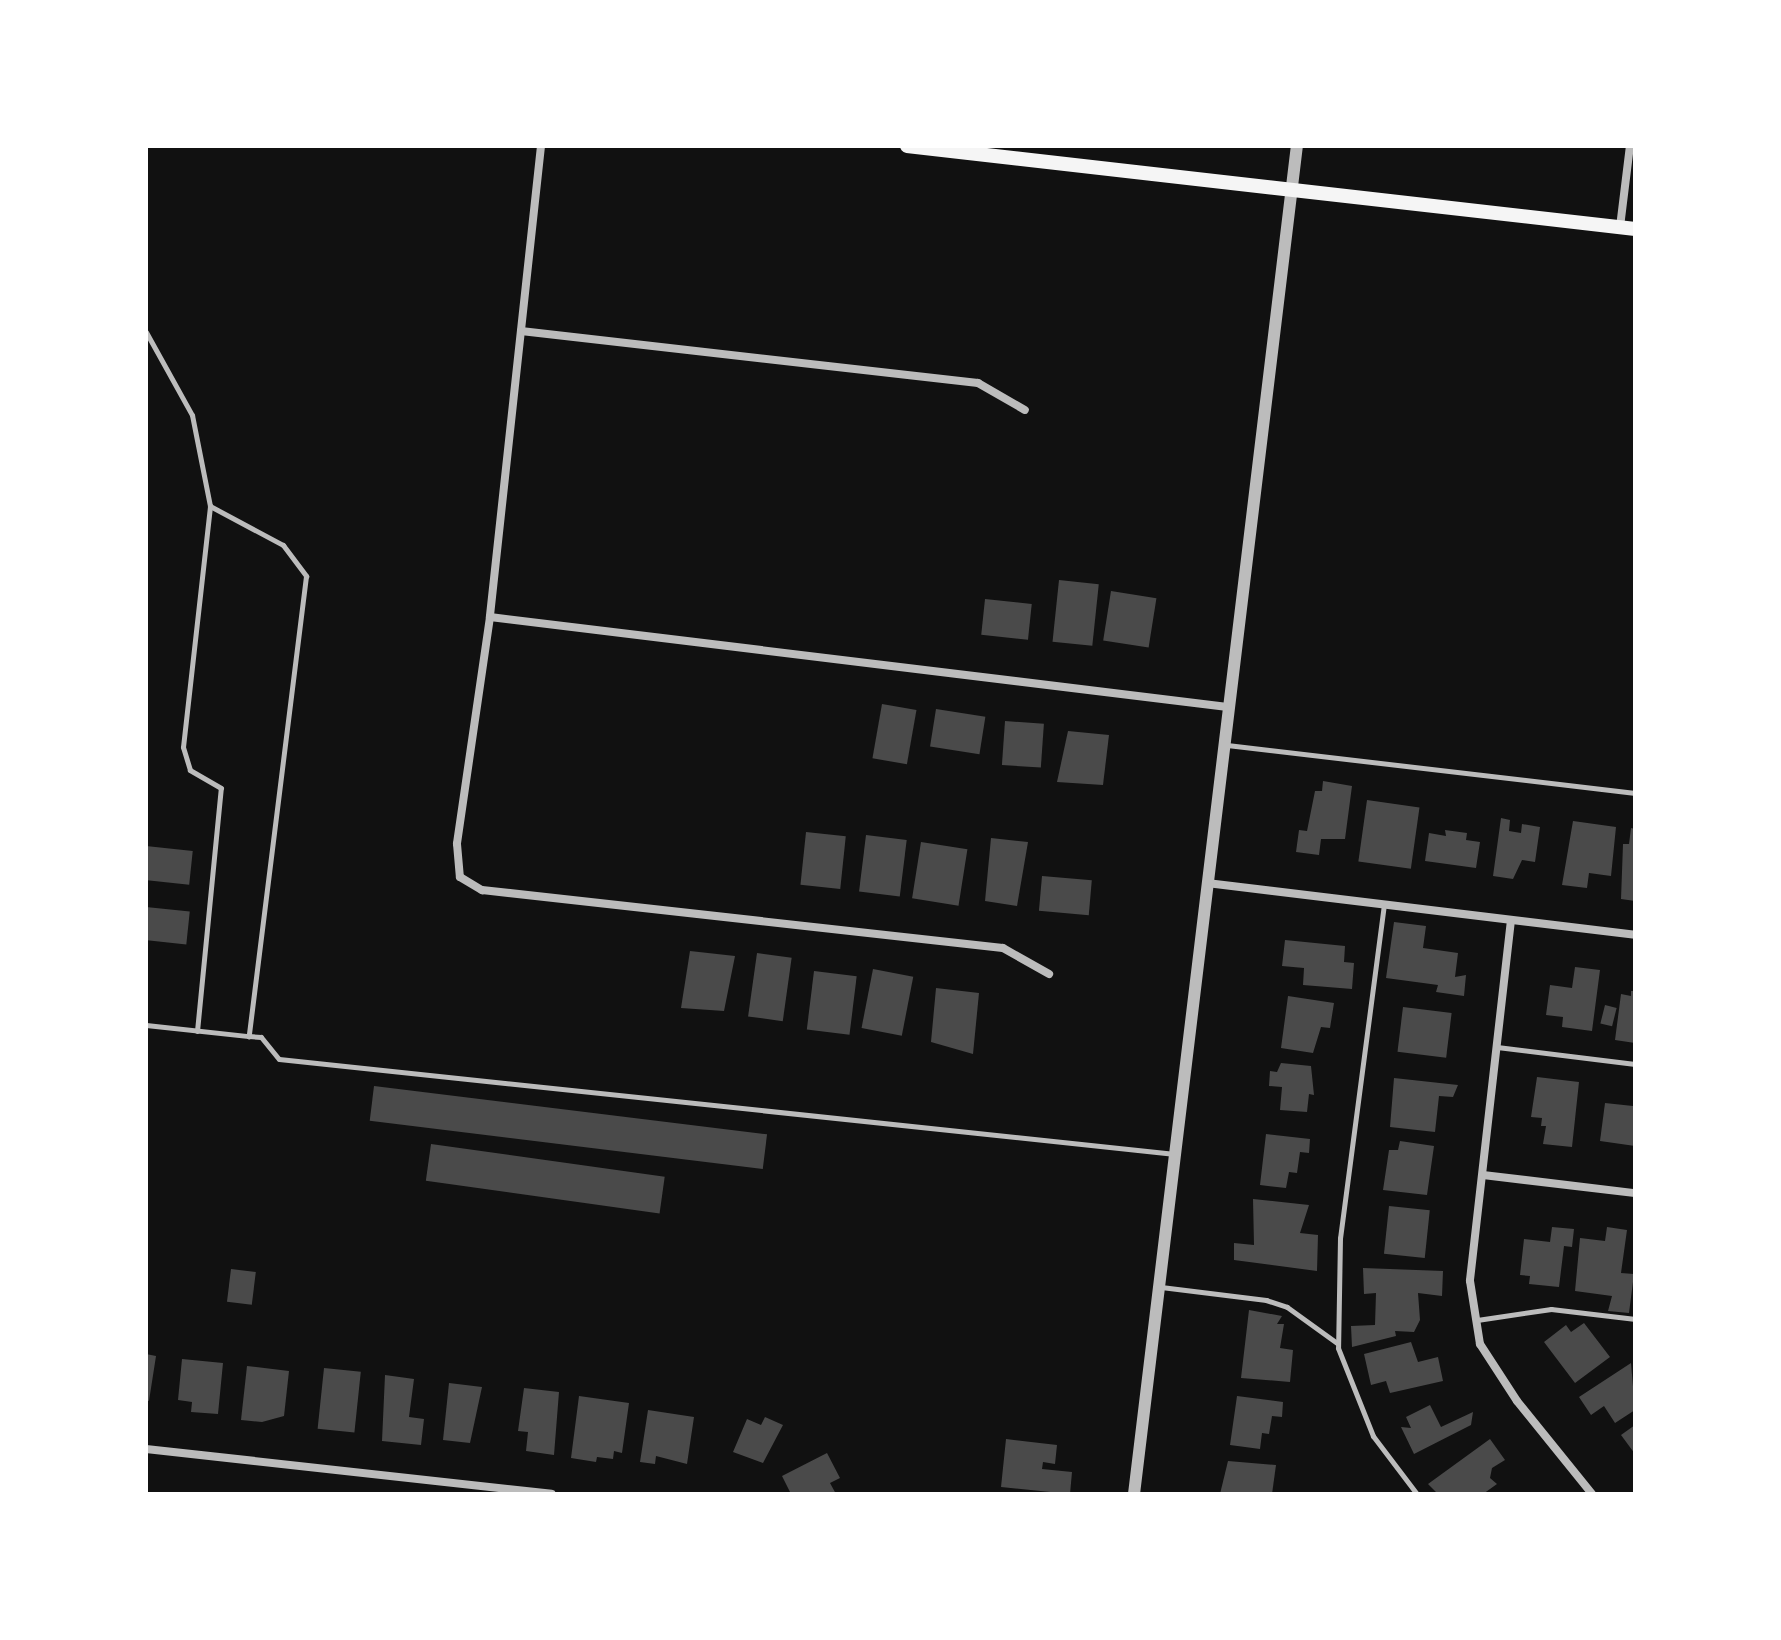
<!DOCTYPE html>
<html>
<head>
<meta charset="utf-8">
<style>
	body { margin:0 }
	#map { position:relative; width:1781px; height:1640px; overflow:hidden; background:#111; font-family:Bitter,serif }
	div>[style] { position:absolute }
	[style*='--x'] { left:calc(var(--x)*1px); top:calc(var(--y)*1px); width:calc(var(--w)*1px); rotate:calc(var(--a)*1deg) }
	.building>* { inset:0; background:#4a4a4a; transform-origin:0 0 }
	.service>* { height:5px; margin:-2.5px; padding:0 2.5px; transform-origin:2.5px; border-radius:2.5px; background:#bcbcbc }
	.minor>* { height:8px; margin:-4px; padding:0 4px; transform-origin:4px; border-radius:4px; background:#bcbcbc }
	.tertiary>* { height:12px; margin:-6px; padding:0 6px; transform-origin:6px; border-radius:6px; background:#bcbcbc }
	.secondary>* { height:14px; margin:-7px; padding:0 7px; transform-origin:7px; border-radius:7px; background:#f5f5f5 }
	span { translate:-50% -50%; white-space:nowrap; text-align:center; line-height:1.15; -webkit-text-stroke:8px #fff; paint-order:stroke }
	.frame { position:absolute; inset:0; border:148px solid #fff; pointer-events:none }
</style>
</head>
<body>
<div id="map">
	<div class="building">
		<i style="left:1059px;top:580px;width:40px;height:62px;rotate:6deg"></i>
		<i style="left:1111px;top:591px;width:46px;height:50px;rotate:9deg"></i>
		<i style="left:985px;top:599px;width:47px;height:36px;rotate:6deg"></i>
		<i style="left:882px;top:704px;width:35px;height:55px;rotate:10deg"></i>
		<i style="left:936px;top:709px;width:50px;height:38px;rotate:9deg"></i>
		<i style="left:1005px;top:721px;width:39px;height:44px;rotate:4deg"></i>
		<i style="clip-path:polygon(1068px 731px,1109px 735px,1103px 785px,1057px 782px)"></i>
		<i style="clip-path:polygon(1323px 781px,1352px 786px,1345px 839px,1321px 839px,1319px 855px,1296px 852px,1299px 830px,1307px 831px,1315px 791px,1322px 791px)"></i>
		<i style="left:1367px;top:800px;width:53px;height:62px;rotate:8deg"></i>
		<i style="clip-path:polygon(1501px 818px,1510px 820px,1509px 831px,1521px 833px,1522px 824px,1540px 827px,1535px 862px,1522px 860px,1513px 879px,1493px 876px)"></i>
		<i style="clip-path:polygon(1573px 821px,1616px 827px,1611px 876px,1589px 873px,1587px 888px,1562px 885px)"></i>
		<i style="clip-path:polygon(1631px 828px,1635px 829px,1635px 901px,1621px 899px,1623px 844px,1629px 844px)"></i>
		<i style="clip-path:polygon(1445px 830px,1467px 833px,1466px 840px,1480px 842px,1476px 868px,1425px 861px,1429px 833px,1446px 836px)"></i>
		<i style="left:806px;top:832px;width:40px;height:53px;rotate:6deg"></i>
		<i style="left:866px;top:835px;width:41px;height:57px;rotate:7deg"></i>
		<i style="clip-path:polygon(991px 838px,1028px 842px,1017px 906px,985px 901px)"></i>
		<i style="left:921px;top:842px;width:47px;height:57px;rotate:9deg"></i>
		<i style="left:146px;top:846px;width:47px;height:34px;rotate:6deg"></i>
		<i style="left:1042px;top:876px;width:50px;height:35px;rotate:5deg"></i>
		<i style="left:146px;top:907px;width:44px;height:33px;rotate:6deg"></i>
		<i style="clip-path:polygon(1394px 922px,1426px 926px,1423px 948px,1458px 953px,1455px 977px,1466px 975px,1464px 996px,1436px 992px,1438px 985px,1386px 978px)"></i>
		<i style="clip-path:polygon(1285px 940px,1345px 946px,1344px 962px,1354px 963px,1352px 989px,1303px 985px,1304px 968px,1282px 966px)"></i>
		<i style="clip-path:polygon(690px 951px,735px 956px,724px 1011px,681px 1008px)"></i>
		<i style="left:757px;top:953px;width:35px;height:64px;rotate:8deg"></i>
		<i style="clip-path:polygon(1575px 967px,1600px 970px,1592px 1031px,1562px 1027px,1563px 1017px,1546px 1015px,1550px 985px,1572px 988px)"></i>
		<i style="left:873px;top:969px;width:41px;height:60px;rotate:11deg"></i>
		<i style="left:814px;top:971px;width:43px;height:59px;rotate:7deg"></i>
		<i style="clip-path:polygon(936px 988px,979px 993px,973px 1054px,931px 1042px)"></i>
		<i style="clip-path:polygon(1631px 991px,1635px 991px,1635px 1043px,1615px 1040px,1621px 994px,1631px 996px)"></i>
		<i style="clip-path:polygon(1288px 996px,1334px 1003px,1330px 1028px,1321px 1027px,1313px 1053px,1281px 1048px)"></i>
		<i style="left:1605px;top:1005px;width:12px;height:19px;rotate:14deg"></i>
		<i style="left:1403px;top:1007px;width:49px;height:45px;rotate:7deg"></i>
		<i style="clip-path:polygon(1281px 1063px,1311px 1066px,1314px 1095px,1309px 1094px,1307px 1112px,1280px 1110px,1282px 1087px,1269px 1086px,1270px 1071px,1277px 1072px)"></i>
		<i style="clip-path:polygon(1537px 1077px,1579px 1082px,1572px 1147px,1543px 1144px,1546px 1126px,1541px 1126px,1542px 1118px,1531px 1117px)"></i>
		<i style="clip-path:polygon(1394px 1078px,1458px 1085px,1453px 1097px,1439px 1096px,1435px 1132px,1390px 1127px)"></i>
		<i style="left:374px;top:1086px;width:396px;height:35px;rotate:7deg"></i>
		<i style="clip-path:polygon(1605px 1103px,1633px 1106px,1635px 1146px,1600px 1141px)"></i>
		<i style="clip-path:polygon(1266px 1134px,1310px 1139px,1309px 1153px,1300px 1152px,1297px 1173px,1289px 1172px,1286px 1188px,1260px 1185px)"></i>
		<i style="clip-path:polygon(1400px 1141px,1434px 1146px,1427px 1195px,1383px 1190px,1389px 1150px,1398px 1150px)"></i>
		<i style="left:431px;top:1144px;width:236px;height:37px;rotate:8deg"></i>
		<i style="clip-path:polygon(1253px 1199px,1309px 1205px,1300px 1233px,1318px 1235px,1317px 1271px,1234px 1260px,1234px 1243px,1254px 1245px)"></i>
		<i style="left:1389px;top:1206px;width:41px;height:48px;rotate:6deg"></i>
		<i style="clip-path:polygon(1552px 1227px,1574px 1229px,1572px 1247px,1564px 1246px,1559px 1287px,1529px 1284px,1530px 1276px,1520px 1275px,1524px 1239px,1550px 1242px)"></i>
		<i style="clip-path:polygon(1607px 1227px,1627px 1230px,1621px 1273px,1634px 1274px,1629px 1313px,1608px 1311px,1612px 1296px,1575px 1291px,1580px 1238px,1605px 1241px)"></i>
		<i style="clip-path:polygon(1363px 1268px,1443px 1271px,1442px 1296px,1418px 1293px,1420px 1320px,1414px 1332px,1395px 1331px,1396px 1336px,1352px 1347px,1351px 1326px,1375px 1325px,1376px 1293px,1364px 1294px)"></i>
		<i style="left:231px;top:1269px;width:25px;height:33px;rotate:7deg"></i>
		<i style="clip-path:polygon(1249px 1310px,1282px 1316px,1277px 1324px,1284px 1324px,1280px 1348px,1293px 1350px,1290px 1382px,1241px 1378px)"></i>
		<i style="clip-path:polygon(1584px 1323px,1610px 1357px,1575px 1383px,1544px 1342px,1566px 1325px,1571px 1332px)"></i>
		<i style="clip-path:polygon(1411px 1342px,1418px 1362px,1438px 1357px,1443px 1381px,1390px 1393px,1386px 1381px,1371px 1385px,1364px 1354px)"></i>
		<i style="clip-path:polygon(146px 1354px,156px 1356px,149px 1401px,146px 1400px)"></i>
		<i style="clip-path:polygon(182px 1359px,223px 1363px,218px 1414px,191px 1412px,192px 1402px,178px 1400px)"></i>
		<i style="clip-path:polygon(1631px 1363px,1635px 1410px,1615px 1423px,1604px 1406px,1591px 1415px,1579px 1397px)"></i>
		<i style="clip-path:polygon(247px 1366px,289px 1371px,284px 1416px,262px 1422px,241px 1420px)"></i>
		<i style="left:324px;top:1368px;width:37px;height:61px;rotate:6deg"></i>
		<i style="clip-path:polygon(385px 1375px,414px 1379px,409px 1417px,424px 1419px,421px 1445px,382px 1441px)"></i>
		<i style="clip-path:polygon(449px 1383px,482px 1387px,470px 1443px,443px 1440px)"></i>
		<i style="clip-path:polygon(524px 1388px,559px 1392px,554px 1455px,526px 1451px,528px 1432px,518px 1431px)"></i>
		<i style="clip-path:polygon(579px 1396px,629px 1403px,622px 1453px,614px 1451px,613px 1459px,597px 1457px,596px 1462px,571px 1458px)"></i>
		<i style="clip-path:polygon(1237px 1396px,1283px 1402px,1282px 1417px,1272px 1416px,1269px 1434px,1262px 1433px,1260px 1449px,1230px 1445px)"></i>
		<i style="clip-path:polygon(1430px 1405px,1441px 1427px,1473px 1412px,1471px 1425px,1414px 1454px,1401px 1427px,1411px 1428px,1406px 1417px)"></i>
		<i style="clip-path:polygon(648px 1410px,694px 1417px,687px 1464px,656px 1456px,655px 1464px,640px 1462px)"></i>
		<i style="clip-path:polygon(765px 1417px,783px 1425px,763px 1463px,733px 1452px,747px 1419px,761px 1425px)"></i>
		<i style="clip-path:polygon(1635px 1425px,1635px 1454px,1621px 1435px)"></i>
		<i style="clip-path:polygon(1006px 1439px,1057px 1445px,1055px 1464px,1043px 1462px,1042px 1469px,1072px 1472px,1070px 1494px,1001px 1487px)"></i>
		<i style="clip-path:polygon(1490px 1439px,1505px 1460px,1492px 1468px,1490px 1478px,1497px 1484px,1483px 1494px,1438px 1494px,1428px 1484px)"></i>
		<i style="clip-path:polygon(827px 1453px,840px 1478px,830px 1483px,836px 1494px,791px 1494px,782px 1476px)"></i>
		<i style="clip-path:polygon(1228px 1461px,1276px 1465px,1272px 1494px,1220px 1494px)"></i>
	</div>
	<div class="service">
		<i style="--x:146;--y:332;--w:95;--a:61"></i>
		<i style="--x:192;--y:415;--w:93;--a:78.8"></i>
		<i style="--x:210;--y:506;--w:83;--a:28.1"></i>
		<i style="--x:283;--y:545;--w:39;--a:53"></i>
		<i style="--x:306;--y:576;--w:464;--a:97.1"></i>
		<i style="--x:249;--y:1036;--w:12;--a:5"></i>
		<i style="--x:261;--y:1037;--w:28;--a:51"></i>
		<i style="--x:279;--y:1059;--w:901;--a:6.05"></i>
		<i style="--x:1227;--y:745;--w:411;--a:6.7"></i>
		<i style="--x:1384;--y:904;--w:337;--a:97.5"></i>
		<i style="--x:1340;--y:1238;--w:110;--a:91"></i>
		<i style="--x:1338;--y:1348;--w:95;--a:68.3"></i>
		<i style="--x:1373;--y:1436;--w:73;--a:52.8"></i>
		<i style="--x:146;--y:1025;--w:103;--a:6.2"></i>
		<i style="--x:197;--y:1031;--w:244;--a:-84.4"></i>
		<i style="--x:221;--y:788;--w:36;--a:-150"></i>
		<i style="--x:190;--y:770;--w:24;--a:-107"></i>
		<i style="--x:183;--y:747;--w:243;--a:-83.6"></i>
		<i style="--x:1497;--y:1047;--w:139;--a:7"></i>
		<i style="--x:1161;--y:1287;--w:106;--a:7.1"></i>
		<i style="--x:1266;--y:1300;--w:22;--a:18"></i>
		<i style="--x:1287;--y:1307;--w:62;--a:35.8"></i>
		<i style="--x:1477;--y:1320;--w:75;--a:-8.5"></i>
		<i style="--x:1551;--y:1309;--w:85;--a:6.8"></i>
	</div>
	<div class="minor">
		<i style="--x:541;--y:146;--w:474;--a:96.2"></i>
		<i style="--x:490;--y:617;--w:229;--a:98.3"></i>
		<i style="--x:457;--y:844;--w:33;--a:85"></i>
		<i style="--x:460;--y:877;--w:26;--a:31"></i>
		<i style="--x:482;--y:890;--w:524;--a:6.35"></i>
		<i style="--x:1003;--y:948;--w:53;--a:29.5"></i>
		<i style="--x:1620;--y:227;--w:82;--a:-83"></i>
		<i style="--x:521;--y:331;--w:460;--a:6.5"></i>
		<i style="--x:978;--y:383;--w:54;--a:29.9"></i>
		<i style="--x:490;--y:617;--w:743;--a:6.95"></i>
		<i style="--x:1207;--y:883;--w:431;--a:6.9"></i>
		<i style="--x:1511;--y:920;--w:363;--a:96.5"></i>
		<i style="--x:1470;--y:1281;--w:64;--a:81"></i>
		<i style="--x:1480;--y:1344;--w:68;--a:57"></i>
		<i style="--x:1517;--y:1401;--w:119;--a:51.1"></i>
		<i style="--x:1483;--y:1175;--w:153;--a:6.8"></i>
		<i style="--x:146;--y:1449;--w:408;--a:6.3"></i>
	</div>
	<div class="tertiary">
		<i style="--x:1134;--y:1494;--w:1358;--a:-83.11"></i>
	</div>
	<div class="secondary">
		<i style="--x:907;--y:146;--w:733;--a:6.5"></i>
	</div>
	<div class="frame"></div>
</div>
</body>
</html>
